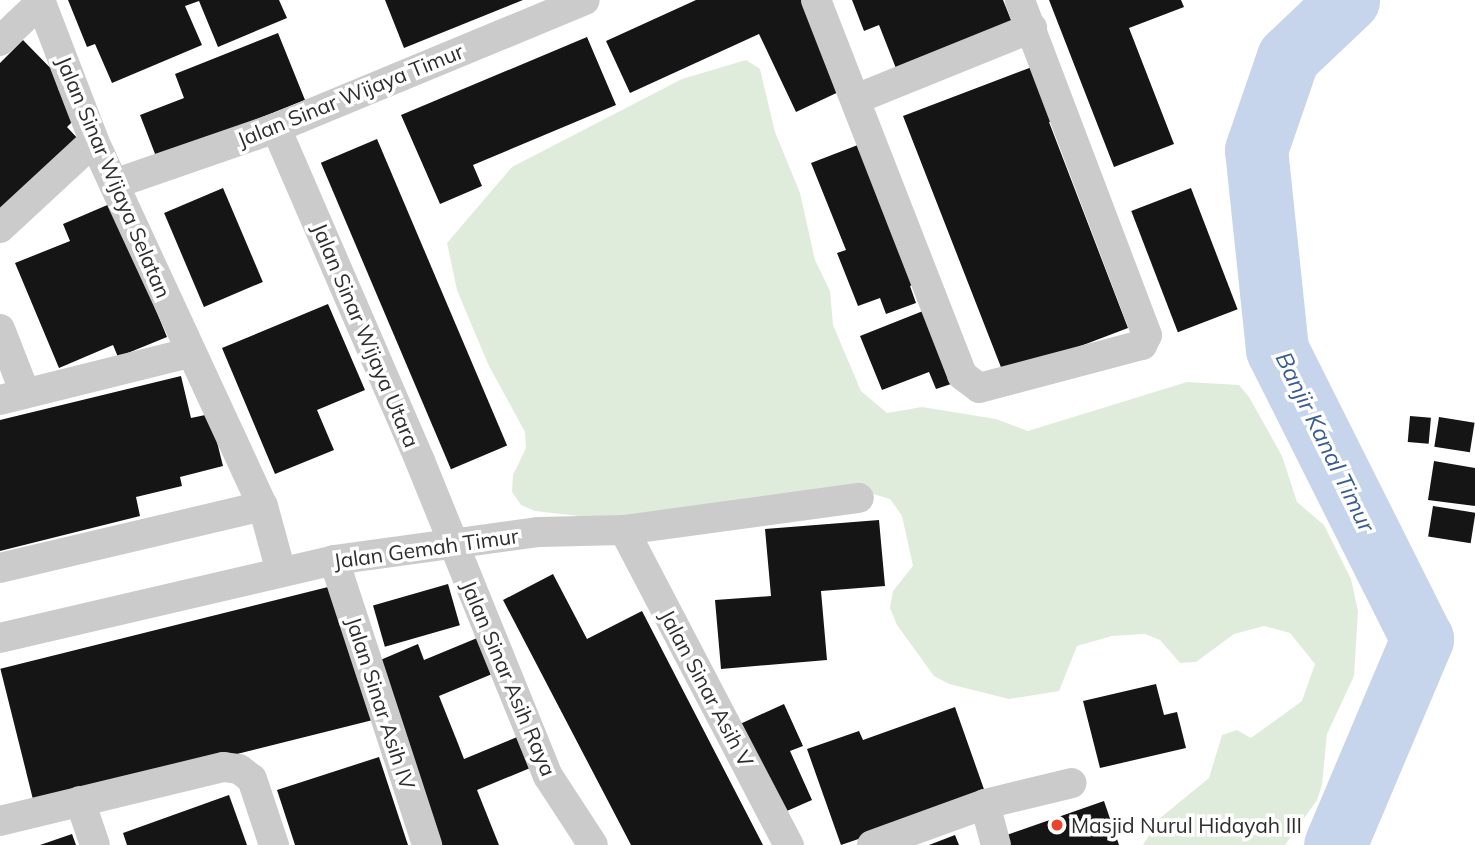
<!DOCTYPE html>
<html>
<head>
<meta charset="utf-8">
<style>
	body { margin:0 }
	#map { position:relative; width:1475px; height:845px; overflow:hidden; background:#fff; font-family:Mulish,sans-serif }
	div>[style] { position:absolute }
	[style*='--x'] { left:calc(var(--x)*1px); top:calc(var(--y)*1px); width:calc(var(--w)*1px); rotate:calc(var(--a)*1deg) }
	.green>* { inset:0; background:#e0ecdb }
	.river>* { height:63px; margin:-31.5px; padding:0 31.5px; transform-origin:31.5px; border-radius:31.5px; background:#c6d5ec }
	.building>* { inset:0; background:#151515; transform-origin:0 0 }
	.street>* { height:30px; margin:-15px; padding:0 15px; transform-origin:15px; border-radius:15px; background:#cbcbcb }
	.dots>* { width:19px; height:19px; translate:-50% -50%; box-sizing:border-box; border:4px solid #fff; border-radius:50% }
	span { translate:-50% -50%; white-space:nowrap; text-align:center; line-height:1.15; -webkit-text-stroke:7px #fff; paint-order:stroke }
	.street-label { font-size:21px; color:#2e2e2e }
	.poi-label { font-size:21px; color:#2e2e2e }
	.left { translate:0 -50%; text-align:left }
	.water-label { font-size:23px; color:#3a5d91; font-style:italic }
</style>
</head>
<body>
<div id="map">
	<div class="green">
		<i style="clip-path:polygon(746px 60px,760px 69px,775px 132px,800px 193px,815px 260px,830px 291px,833px 325px,861px 391px,887px 413px,922px 407px,996px 419px,1028px 431px,1187px 382px,1239px 385px,1249px 397px,1282px 456px,1297px 502px,1324px 525px,1351px 579px,1358px 611px,1354px 676px,1327px 734px,1322px 785px,1317px 800px,1285px 845px,1143px 845px,1159px 819px,1209px 778px,1222px 735px,1237px 730px,1251px 738px,1302px 701px,1315px 664px,1290px 633px,1264px 626px,1234px 634px,1196px 662px,1180px 663px,1160px 640px,1145px 634px,1112px 636px,1077px 646px,1059px 691px,1009px 699px,949px 684px,934px 676px,897px 625px,890px 608px,893px 591px,913px 566px,902px 516px,890px 499px,846px 486px,622px 521px,535px 511px,521px 505px,512px 492px,513px 475px,526px 448px,525px 432px,488px 364px,457px 290px,447px 243px,512px 167px,682px 79px)"></i>
	</div>
	<div class="river">
		<i style="--x:1335;--y:845;--w:224;--a:-67.1"></i>
		<i style="--x:1422;--y:639;--w:324;--a:-116.6"></i>
		<i style="--x:1277;--y:349;--w:200;--a:-96"></i>
		<i style="--x:1256;--y:150;--w:98;--a:-71"></i>
		<i style="--x:1288;--y:57;--w:83;--a:-43.5"></i>
	</div>
	<div class="building">
		<i style="clip-path:polygon(68px 0,279px 0,287px 18px,218px 47px,199px 1px,185px 6px,202px 45px,112px 83px,95px 44px,87px 47px)"></i>
		<i style="clip-path:polygon(385px 0,523px 0,404px 48px)"></i>
		<i style="clip-path:polygon(696px 0,804px 0,845px 89px,796px 112px,759px 34px,630px 93px,606px 41px)"></i>
		<i style="clip-path:polygon(852px 0,1003px 0,1015px 30px,899px 76px,879px 25px,864px 31px)"></i>
		<i style="clip-path:polygon(1049px 0,1181px 0,1184px 7px,1129px 28px,1174px 144px,1114px 167px)"></i>
		<i style="clip-path:polygon(278px 33px,305px 100px,157px 159px,140px 115px,184px 98px,175px 74px)"></i>
		<i style="clip-path:polygon(587px 37px,616px 105px,473px 165px,482px 186px,440px 204px,401px 115px)"></i>
		<i style="clip-path:polygon(23px 40px,65px 83px,58px 89px,81px 113px,67px 127px,80px 141px,0 218px,0 63px)"></i>
		<i style="clip-path:polygon(1032px 67px,1053px 121px,1049px 122px,1128px 328px,1004px 375px,903px 116px)"></i>
		<i style="left:377px;top:139px;width:333px;height:61px;rotate:67deg"></i>
		<i style="clip-path:polygon(863px 143px,918px 283px,910px 286px,916px 303px,886px 314px,880px 298px,858px 306px,837px 253px,846px 250px,811px 163px)"></i>
		<i style="left:223px;top:188px;width:102px;height:64px;rotate:67deg"></i>
		<i style="left:1191px;top:188px;width:130px;height:64px;rotate:69deg"></i>
		<i style="clip-path:polygon(112px 203px,167px 337px,118px 357px,113px 345px,59px 368px,15px 263px,70px 241px,63px 224px)"></i>
		<i style="clip-path:polygon(328px 304px,365px 390px,317px 410px,334px 450px,275px 474px,222px 348px)"></i>
		<i style="clip-path:polygon(928px 309px,957px 382px,936px 389px,929px 372px,882px 390px,860px 336px)"></i>
		<i style="clip-path:polygon(181px 376px,191px 418px,210px 414px,223px 466px,180px 477px,182px 486px,136px 497px,140px 516px,0 551px,0 420px)"></i>
		<i style="left:1410px;top:416px;width:21px;height:26px;rotate:5deg"></i>
		<i style="left:1439px;top:417px;width:36px;height:30px;rotate:9deg"></i>
		<i style="clip-path:polygon(1434px 461px,1475px 468px,1475px 506px,1428px 500px)"></i>
		<i style="left:1433px;top:506px;width:43px;height:31px;rotate:9deg"></i>
		<i style="clip-path:polygon(879px 520px,885px 586px,821px 591px,827px 660px,721px 669px,715px 600px,771px 596px,765px 529px)"></i>
		<i style="clip-path:polygon(553px 574px,587px 639px,642px 611px,763px 845px,631px 845px,503px 600px)"></i>
		<i style="left:340px;top:584px;width:140px;height:350px;rotate:76deg"></i>
		<i style="left:448px;top:584px;width:43px;height:78px;rotate:74deg"></i>
		<i style="clip-path:polygon(482px 636px,497px 672px,439px 696px,457px 741px,464px 759px,522px 735px,535px 766px,477px 790px,499px 845px,438px 845px,378px 661px,418px 644px,424px 660px)"></i>
		<i style="clip-path:polygon(1156px 684px,1164px 715px,1177px 712px,1186px 748px,1100px 768px,1083px 701px)"></i>
		<i style="clip-path:polygon(784px 704px,803px 746px,790px 751px,812px 800px,780px 814px,740px 724px)"></i>
		<i style="clip-path:polygon(955px 707px,986px 795px,841px 845px,807px 749px,859px 731px,863px 740px)"></i>
		<i style="clip-path:polygon(379px 757px,408px 845px,295px 845px,277px 790px)"></i>
		<i style="clip-path:polygon(229px 795px,247px 845px,127px 845px,123px 833px)"></i>
		<i style="clip-path:polygon(1104px 801px,1119px 845px,1008px 845px,1004px 836px)"></i>
		<i style="clip-path:polygon(72px 834px,76px 845px,40px 845px)"></i>
		<i style="clip-path:polygon(955px 835px,959px 845px,929px 845px)"></i>
	</div>
	<div class="street">
		<i style="--x:40;--y:0;--w:151;--a:69"></i>
		<i style="--x:94;--y:141;--w:402;--a:65.2"></i>
		<i style="--x:263;--y:506;--w:68;--a:74.7"></i>
		<i style="--x:816;--y:0;--w:402;--a:68.7"></i>
		<i style="--x:962;--y:375;--w:21;--a:37"></i>
		<i style="--x:979;--y:388;--w:169;--a:-14.8"></i>
		<i style="--x:1142;--y:345;--w:11;--a:-63"></i>
		<i style="--x:1147;--y:335;--w:358;--a:-110.8"></i>
		<i style="--x:0;--y:41;--w:57;--a:-43.6"></i>
		<i style="--x:856;--y:99;--w:190;--a:-22"></i>
		<i style="--x:276;--y:128;--w:363;--a:66.6"></i>
		<i style="--x:420;--y:461;--w:340;--a:67.9"></i>
		<i style="--x:548;--y:776;--w:82;--a:56.9"></i>
		<i style="--x:114;--y:184;--w:171;--a:-19.1"></i>
		<i style="--x:276;--y:128;--w:334;--a:-22.5"></i>
		<i style="--x:0;--y:228;--w:128;--a:-42.8"></i>
		<i style="--x:0;--y:329;--w:69;--a:68.7"></i>
		<i style="--x:0;--y:400;--w:195;--a:-14"></i>
		<i style="--x:624;--y:530;--w:356;--a:62.4"></i>
		<i style="--x:334;--y:560;--w:300;--a:71.9"></i>
		<i style="--x:0;--y:568;--w:270;--a:-13.3"></i>
		<i style="--x:0;--y:638;--w:343;--a:-13.1"></i>
		<i style="--x:334;--y:560;--w:207;--a:-7.8"></i>
		<i style="--x:539;--y:532;--w:85;--a:-1.3"></i>
		<i style="--x:624;--y:530;--w:237;--a:-7.8"></i>
		<i style="--x:80;--y:801;--w:46;--a:71.2"></i>
		<i style="--x:985;--y:804;--w:42;--a:75"></i>
		<i style="--x:0;--y:821;--w:230;--a:-13.6"></i>
		<i style="--x:224;--y:767;--w:15;--a:8"></i>
		<i style="--x:239;--y:769;--w:16;--a:38"></i>
		<i style="--x:252;--y:779;--w:70;--a:71.6"></i>
		<i style="--x:872;--y:845;--w:120;--a:-19.9"></i>
		<i style="--x:985;--y:804;--w:89;--a:-13.6"></i>
	</div>
	<div class="dots">
		<i style="left:1057px;top:825px;background:#e9452c"></i>
	</div>
	<div class="street-label">
		<span style="left:350px;top:95px;rotate:-22deg">Jalan Sinar Wijaya Timur</span>
		<span style="left:114px;top:177px;rotate:67deg">Jalan Sinar Wijaya Selatan</span>
		<span style="left:366px;top:335px;rotate:67deg">Jalan Sinar Wijaya Utara</span>
		<span style="left:426px;top:548px;rotate:-8deg">Jalan Gemah Timur</span>
		<span style="left:509px;top:678px;rotate:67deg">Jalan Sinar Asih Raya</span>
		<span style="left:707px;top:688px;rotate:62deg">Jalan Sinar Asih V</span>
		<span style="left:381px;top:703px;rotate:72deg">Jalan Sinar Asih IV</span>
	</div>
	<div class="poi-label">
		<span class="left" style="left:1071px;top:825px">Masjid Nurul Hidayah III</span>
	</div>
	<div class="water-label">
		<span style="left:1325px;top:442px;rotate:64deg">Banjir Kanal Timur</span>
	</div>
</div>
</body>
</html>
